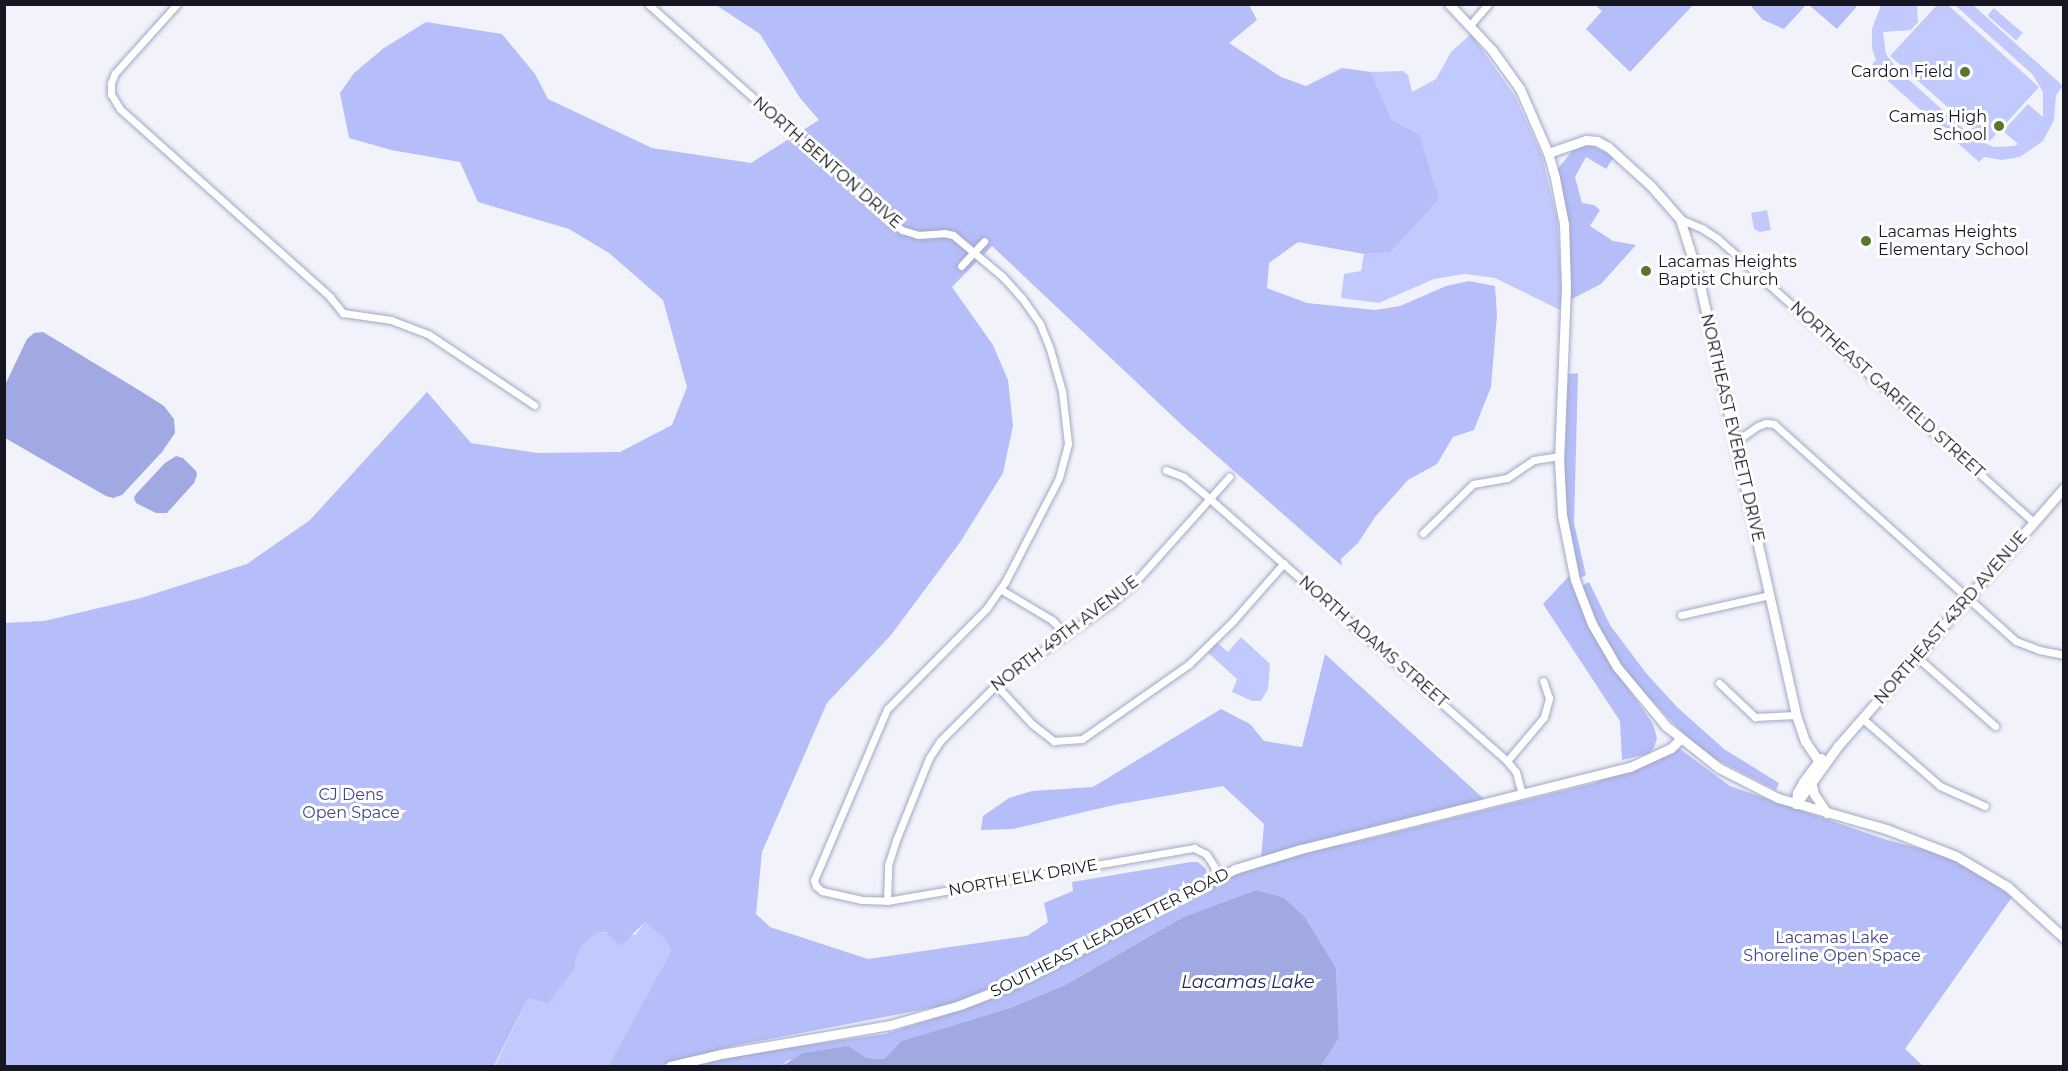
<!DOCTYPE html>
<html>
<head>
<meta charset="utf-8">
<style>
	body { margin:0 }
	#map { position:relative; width:2068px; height:1071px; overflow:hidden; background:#f2f3fa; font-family:Montserrat,sans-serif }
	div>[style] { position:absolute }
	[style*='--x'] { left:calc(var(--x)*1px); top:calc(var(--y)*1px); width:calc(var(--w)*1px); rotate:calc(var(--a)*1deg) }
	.green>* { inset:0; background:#c2cafd; transform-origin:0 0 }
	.forest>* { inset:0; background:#b5bef8 }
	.water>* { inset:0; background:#a1a9e2 }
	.roads { filter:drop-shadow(0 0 2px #a2a8c7) drop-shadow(0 0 2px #a2a8c7) }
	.street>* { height:7px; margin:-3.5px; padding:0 3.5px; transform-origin:3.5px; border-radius:3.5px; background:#fff }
	.secondary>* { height:9px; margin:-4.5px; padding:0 4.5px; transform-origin:4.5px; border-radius:4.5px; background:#fff }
	.dots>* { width:16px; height:16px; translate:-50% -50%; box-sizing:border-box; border:3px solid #fff; border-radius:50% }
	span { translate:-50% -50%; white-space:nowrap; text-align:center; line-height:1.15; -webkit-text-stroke:6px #fff; paint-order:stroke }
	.poi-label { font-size:16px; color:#151622 }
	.right { translate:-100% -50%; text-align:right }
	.left { translate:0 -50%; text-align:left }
	.street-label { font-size:16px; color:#151622 }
	.park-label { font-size:16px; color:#42478c }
	.water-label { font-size:18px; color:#242365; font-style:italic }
	.frame { position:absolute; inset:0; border:6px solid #151622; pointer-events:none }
</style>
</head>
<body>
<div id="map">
	<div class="green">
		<i style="clip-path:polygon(1881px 5px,1917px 5px,1918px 22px,1911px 30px,1883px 32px,1886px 54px,1898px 70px,1975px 139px,1994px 147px,2014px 146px,2018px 144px,2003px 131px,2028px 104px,2043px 117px,2043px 92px,2033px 75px,1955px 5px,1973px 5px,2063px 86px,2056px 95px,2054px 120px,2043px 141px,2020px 157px,2002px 160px,1984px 157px,1979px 162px,1871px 66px,1876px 60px,1872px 48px,1872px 29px)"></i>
		<i style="clip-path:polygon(1937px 5px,1948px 5px,2039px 87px,1988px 143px,1890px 56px)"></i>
		<i style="left:1994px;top:8px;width:38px;height:10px;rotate:41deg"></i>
		<i style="clip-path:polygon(1471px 34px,1515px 96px,1542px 156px,1557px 218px,1562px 292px,1560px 310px,1495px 278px,1465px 274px,1434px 279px,1379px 303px,1341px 298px,1344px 274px,1361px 271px,1364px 254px,1390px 252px,1419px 134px,1392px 120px,1371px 72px,1403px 71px,1408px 75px,1412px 92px,1436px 79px,1451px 52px)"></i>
		<i style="clip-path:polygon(1767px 210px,1771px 230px,1760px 232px,1754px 229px,1751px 213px)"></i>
		<i style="clip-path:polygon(1241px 637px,1270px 664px,1268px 689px,1261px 701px,1252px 701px,1232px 692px,1237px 679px,1204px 649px,1214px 640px,1228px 652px)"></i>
		<i style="clip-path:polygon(645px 922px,665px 940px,671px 951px,608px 1066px,495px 1066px,528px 998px,575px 959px,584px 943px,599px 932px,635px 935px)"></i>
	</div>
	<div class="forest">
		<i style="clip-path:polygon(716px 5px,1249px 5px,1257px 20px,1229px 43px,1281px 77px,1306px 86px,1342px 68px,1371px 72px,1392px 120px,1419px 134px,1439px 199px,1390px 252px,1364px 254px,1298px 242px,1269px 263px,1267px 288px,1307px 303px,1375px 310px,1400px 306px,1446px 286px,1469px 281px,1495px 286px,1497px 315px,1491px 387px,1474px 430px,1453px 437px,1437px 464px,1408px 480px,1375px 517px,1358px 543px,1341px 559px,1342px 566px,1184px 427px,992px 246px,952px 287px,993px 345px,1008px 380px,1013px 426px,1003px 473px,961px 541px,891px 635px,827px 703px,762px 852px,756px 914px,770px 927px,868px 959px,1027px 936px,1048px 922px,1044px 903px,1073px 891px,1072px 882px,1191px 862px,1198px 862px,1206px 869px,1207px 879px,1057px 959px,952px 1004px,733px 1046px,659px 1066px,608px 1066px,671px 951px,665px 940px,645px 922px,621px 946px,606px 932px,599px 932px,584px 943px,575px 959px,575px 968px,548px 1003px,528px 998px,494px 1066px,5px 1066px,5px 623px,44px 621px,141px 598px,247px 564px,310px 520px,427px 392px,471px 443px,537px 453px,620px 452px,672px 425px,687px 387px,663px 300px,609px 253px,569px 229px,478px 202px,460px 162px,391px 150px,349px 138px,340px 93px,354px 73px,384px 48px,426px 22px,502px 34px,535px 74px,548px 99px,652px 148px,751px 163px,819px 120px,800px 98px,760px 34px)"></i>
		<i style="clip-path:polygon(1595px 5px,1693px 5px,1630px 72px,1586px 29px,1602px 11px)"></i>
		<i style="clip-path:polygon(1750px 5px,1806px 5px,1784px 29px,1763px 20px)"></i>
		<i style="clip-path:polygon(1809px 5px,1858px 5px,1837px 29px)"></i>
		<i style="clip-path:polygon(1589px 144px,1614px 157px,1606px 169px,1586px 157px,1575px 177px,1582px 203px,1594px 205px,1600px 210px,1590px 226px,1613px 241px,1636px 245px,1601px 284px,1570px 300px,1557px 170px,1572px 151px)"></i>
		<i style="clip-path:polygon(1578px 373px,1574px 523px,1586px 575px,1578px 579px,1564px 521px,1564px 487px,1568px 374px)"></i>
		<i style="clip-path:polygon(1569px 576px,1589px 625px,1613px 667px,1653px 724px,1657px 738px,1654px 748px,1648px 754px,1622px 760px,1620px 721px,1543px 604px)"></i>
		<i style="clip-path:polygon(1589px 582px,1610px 625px,1646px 673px,1677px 707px,1724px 749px,1779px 783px,1776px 790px,1708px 755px,1681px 731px,1640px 688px,1620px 665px,1601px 631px,1581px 586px)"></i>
		<i style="clip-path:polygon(1325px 654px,1484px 799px,1261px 859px,1264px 824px,1223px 786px,1114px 805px,1013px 829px,981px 830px,983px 816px,1009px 798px,1032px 791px,1093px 787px,1221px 709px,1250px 724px,1264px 741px,1302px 747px)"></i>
		<i style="clip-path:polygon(1680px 749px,1730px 786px,1887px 840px,1934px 852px,1974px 869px,2012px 897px,1905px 1049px,1923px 1066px,1321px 1066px,1339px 1038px,1336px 968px,1305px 917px,1283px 897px,1256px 890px,1183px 917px,1065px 985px,1010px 1008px,901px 1041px,884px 1059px,867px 1058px,849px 1046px,787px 1061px,782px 1066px,688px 1066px,752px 1053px,885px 1034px,974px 1006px,1021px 987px,1180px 900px,1236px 875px,1322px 846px,1343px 845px,1595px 783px)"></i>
	</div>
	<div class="water">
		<i style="clip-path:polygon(43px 332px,142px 392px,164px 406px,174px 419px,175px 433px,162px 452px,122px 495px,113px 498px,106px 496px,5px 438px,5px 385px,27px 339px,34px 333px)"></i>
		<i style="clip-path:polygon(176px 456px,183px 458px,196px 471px,197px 475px,194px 483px,167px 513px,156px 513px,136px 503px,134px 498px,136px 494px,165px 463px)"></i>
		<i style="clip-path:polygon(1256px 890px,1283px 897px,1305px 917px,1336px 968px,1339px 1038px,1321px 1066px,782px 1066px,803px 1053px,849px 1046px,867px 1058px,884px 1059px,901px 1041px,1010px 1008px,1065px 985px,1183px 917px)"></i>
	</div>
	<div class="roads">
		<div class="street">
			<i style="--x:177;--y:4;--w:93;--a:131.9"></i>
			<i style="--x:115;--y:73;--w:11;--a:112"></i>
			<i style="--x:111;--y:83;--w:11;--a:90"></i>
			<i style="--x:111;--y:94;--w:17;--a:59"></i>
			<i style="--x:120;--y:109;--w:282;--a:41.8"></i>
			<i style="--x:330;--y:297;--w:21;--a:51"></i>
			<i style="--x:343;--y:313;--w:49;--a:8.3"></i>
			<i style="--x:391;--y:320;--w:40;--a:21"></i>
			<i style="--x:428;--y:334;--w:128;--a:33.8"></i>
			<i style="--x:648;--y:4;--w:340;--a:41.7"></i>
			<i style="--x:902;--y:230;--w:17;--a:17"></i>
			<i style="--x:918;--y:235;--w:26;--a:-4"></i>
			<i style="--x:944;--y:233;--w:9;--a:13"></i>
			<i style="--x:953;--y:235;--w:65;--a:40"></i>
			<i style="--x:1003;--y:277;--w:28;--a:48"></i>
			<i style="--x:1022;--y:298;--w:32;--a:55"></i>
			<i style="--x:1040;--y:324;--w:27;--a:68"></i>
			<i style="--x:1050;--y:349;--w:44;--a:74.1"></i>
			<i style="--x:1062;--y:391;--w:53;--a:83.5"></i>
			<i style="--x:1068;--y:444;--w:35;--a:105"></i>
			<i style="--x:1059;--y:478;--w:117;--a:117.4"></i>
			<i style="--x:1005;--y:582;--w:32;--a:125"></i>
			<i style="--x:987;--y:608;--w:142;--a:134.7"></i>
			<i style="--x:887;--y:709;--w:186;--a:113.1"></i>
			<i style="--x:814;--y:880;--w:6;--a:72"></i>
			<i style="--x:816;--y:886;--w:8;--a:40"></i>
			<i style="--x:822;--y:891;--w:41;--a:12.7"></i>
			<i style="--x:862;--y:900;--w:25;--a:2"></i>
			<i style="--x:887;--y:901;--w:312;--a:-9.8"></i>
			<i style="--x:1194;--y:848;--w:13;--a:27"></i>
			<i style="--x:1206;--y:854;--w:14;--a:56"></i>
			<i style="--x:1214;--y:866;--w:11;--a:75"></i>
			<i style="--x:1470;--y:25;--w:28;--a:-49"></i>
			<i style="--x:1680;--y:219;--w:25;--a:23"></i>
			<i style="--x:1703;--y:229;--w:17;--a:33"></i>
			<i style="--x:1717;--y:238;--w:426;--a:41.9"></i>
			<i style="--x:961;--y:266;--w:34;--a:-47"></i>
			<i style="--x:1735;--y:442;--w:28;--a:-35"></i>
			<i style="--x:1758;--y:426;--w:9;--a:-21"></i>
			<i style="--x:1766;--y:423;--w:8;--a:7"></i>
			<i style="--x:1774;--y:424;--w:325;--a:41.9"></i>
			<i style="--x:2016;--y:641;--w:25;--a:21"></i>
			<i style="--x:2039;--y:650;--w:25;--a:11"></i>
			<i style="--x:1166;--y:470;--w:19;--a:21"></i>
			<i style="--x:1184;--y:477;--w:34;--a:40"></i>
			<i style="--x:1210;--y:499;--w:396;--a:41.4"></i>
			<i style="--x:1507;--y:761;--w:14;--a:51"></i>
			<i style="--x:1516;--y:772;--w:23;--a:75"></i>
			<i style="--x:1423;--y:533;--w:70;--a:-44.4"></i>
			<i style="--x:1473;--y:484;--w:35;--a:-10"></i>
			<i style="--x:1507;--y:478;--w:32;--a:-34"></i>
			<i style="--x:1534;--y:460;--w:26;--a:-9"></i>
			<i style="--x:1000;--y:589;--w:61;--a:30.8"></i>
			<i style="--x:1052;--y:620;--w:19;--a:47"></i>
			<i style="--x:1681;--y:615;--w:91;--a:-12.7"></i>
			<i style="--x:1918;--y:658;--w:103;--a:41.4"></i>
			<i style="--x:1719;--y:683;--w:50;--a:43.4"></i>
			<i style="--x:1755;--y:717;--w:41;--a:-2.8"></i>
			<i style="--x:996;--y:685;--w:53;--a:47.3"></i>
			<i style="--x:1032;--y:724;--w:28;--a:38"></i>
			<i style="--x:1054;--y:741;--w:28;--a:-4"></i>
			<i style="--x:1082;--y:739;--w:131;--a:-35"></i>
			<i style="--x:1189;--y:664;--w:62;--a:-44.3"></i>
			<i style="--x:1233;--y:621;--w:77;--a:-48.7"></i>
			<i style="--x:1863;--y:719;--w:102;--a:41"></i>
			<i style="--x:1940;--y:786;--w:49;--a:24"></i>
			<i style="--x:1507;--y:761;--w:57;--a:-49.9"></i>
			<i style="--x:1544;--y:717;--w:20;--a:-75"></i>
			<i style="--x:1549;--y:698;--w:18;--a:-109"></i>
			<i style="--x:887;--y:901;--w:36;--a:-88"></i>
			<i style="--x:888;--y:865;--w:26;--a:-72"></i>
			<i style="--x:896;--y:840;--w:88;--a:-68.1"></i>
			<i style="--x:929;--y:758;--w:20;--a:-57"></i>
			<i style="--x:940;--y:741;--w:88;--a:-45"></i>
			<i style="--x:1002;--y:679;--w:131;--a:-34.8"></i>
			<i style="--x:1110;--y:604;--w:35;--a:-41"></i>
			<i style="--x:1136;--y:581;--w:140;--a:-48.2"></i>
		</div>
		<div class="secondary">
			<i style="--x:1449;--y:4;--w:63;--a:46.9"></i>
			<i style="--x:1492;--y:50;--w:48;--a:54.3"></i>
			<i style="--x:1520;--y:89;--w:70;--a:66.4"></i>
			<i style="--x:1548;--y:153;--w:26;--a:74"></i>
			<i style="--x:1555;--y:178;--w:47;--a:78.9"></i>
			<i style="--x:1564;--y:224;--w:63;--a:88.2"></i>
			<i style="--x:1566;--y:287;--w:172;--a:92.3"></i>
			<i style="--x:1559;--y:459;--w:56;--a:86.9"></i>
			<i style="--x:1562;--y:515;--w:66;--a:78.7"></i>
			<i style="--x:1575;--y:580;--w:47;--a:68.9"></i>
			<i style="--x:1592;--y:624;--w:50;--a:59.8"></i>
			<i style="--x:1617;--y:667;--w:77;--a:50.3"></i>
			<i style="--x:1666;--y:726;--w:68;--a:38.4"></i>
			<i style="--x:1719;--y:768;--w:66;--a:27"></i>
			<i style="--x:1778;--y:798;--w:112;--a:16"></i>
			<i style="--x:1886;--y:829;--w:75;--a:21.1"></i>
			<i style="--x:1956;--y:856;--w:61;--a:30.8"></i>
			<i style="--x:2008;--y:887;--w:76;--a:42.3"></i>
			<i style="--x:1548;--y:153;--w:40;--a:-18.9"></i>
			<i style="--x:1586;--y:140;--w:11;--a:5"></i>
			<i style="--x:1597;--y:141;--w:13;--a:29"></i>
			<i style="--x:1608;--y:147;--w:58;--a:42.2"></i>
			<i style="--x:1651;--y:186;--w:44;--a:48.7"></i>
			<i style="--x:1680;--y:219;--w:60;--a:72.5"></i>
			<i style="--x:1698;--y:276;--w:450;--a:77.4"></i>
			<i style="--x:1796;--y:715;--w:28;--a:71"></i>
			<i style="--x:1805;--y:741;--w:23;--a:56"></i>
			<i style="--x:1811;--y:781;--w:13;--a:77"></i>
			<i style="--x:1814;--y:794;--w:23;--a:56"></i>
			<i style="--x:1796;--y:804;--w:72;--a:-54.1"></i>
			<i style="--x:1838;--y:746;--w:343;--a:-48.8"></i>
			<i style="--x:1796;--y:804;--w:11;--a:-85"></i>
			<i style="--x:1797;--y:793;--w:13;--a:-61"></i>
			<i style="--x:1803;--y:782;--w:30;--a:-53"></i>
			<i style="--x:670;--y:1066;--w:52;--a:-13.2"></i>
			<i style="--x:721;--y:1054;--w:171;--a:-9.7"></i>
			<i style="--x:890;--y:1025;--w:73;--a:-15.9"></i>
			<i style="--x:960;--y:1005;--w:60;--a:-21.4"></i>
			<i style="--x:1016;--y:983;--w:247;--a:-27.5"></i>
			<i style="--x:1235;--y:869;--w:69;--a:-16.9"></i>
			<i style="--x:1301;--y:849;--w:339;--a:-14"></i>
			<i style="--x:1630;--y:767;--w:45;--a:-24.9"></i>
			<i style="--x:1671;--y:748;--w:13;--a:-45"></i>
		</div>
	</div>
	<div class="dots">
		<i style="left:1965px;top:72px;background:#59772c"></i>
		<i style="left:1999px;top:126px;background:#59772c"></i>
		<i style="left:1866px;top:241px;background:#59772c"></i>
		<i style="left:1646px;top:271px;background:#59772c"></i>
	</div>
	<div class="poi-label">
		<span class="right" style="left:1953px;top:72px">Cardon Field</span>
		<span class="right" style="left:1987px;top:126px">Camas High<br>School</span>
		<span class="left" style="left:1878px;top:241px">Lacamas Heights<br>Elementary School</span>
		<span class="left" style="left:1658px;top:271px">Lacamas Heights<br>Baptist Church</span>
	</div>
	<div class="street-label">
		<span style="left:827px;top:163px;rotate:41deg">NORTH BENTON DRIVE</span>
		<span style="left:1887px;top:390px;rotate:42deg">NORTHEAST GARFIELD STREET</span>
		<span style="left:1732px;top:428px;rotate:77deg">NORTHEAST EVERETT DRIVE</span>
		<span style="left:1951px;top:618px;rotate:-49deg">NORTHEAST 43RD AVENUE</span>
		<span style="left:1065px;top:634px;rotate:-37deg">NORTH 49TH AVENUE</span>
		<span style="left:1373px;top:642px;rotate:41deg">NORTH ADAMS STREET</span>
		<span style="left:1023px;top:878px;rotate:-10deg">NORTH ELK DRIVE</span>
		<span style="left:1110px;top:933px;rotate:-27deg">SOUTHEAST LEADBETTER ROAD</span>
	</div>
	<div class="park-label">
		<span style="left:351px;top:804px">CJ Dens<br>Open Space</span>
		<span style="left:1832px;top:947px">Lacamas Lake<br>Shoreline Open Space</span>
	</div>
	<div class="water-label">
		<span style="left:1248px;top:982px">Lacamas Lake</span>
	</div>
	<div class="frame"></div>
</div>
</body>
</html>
